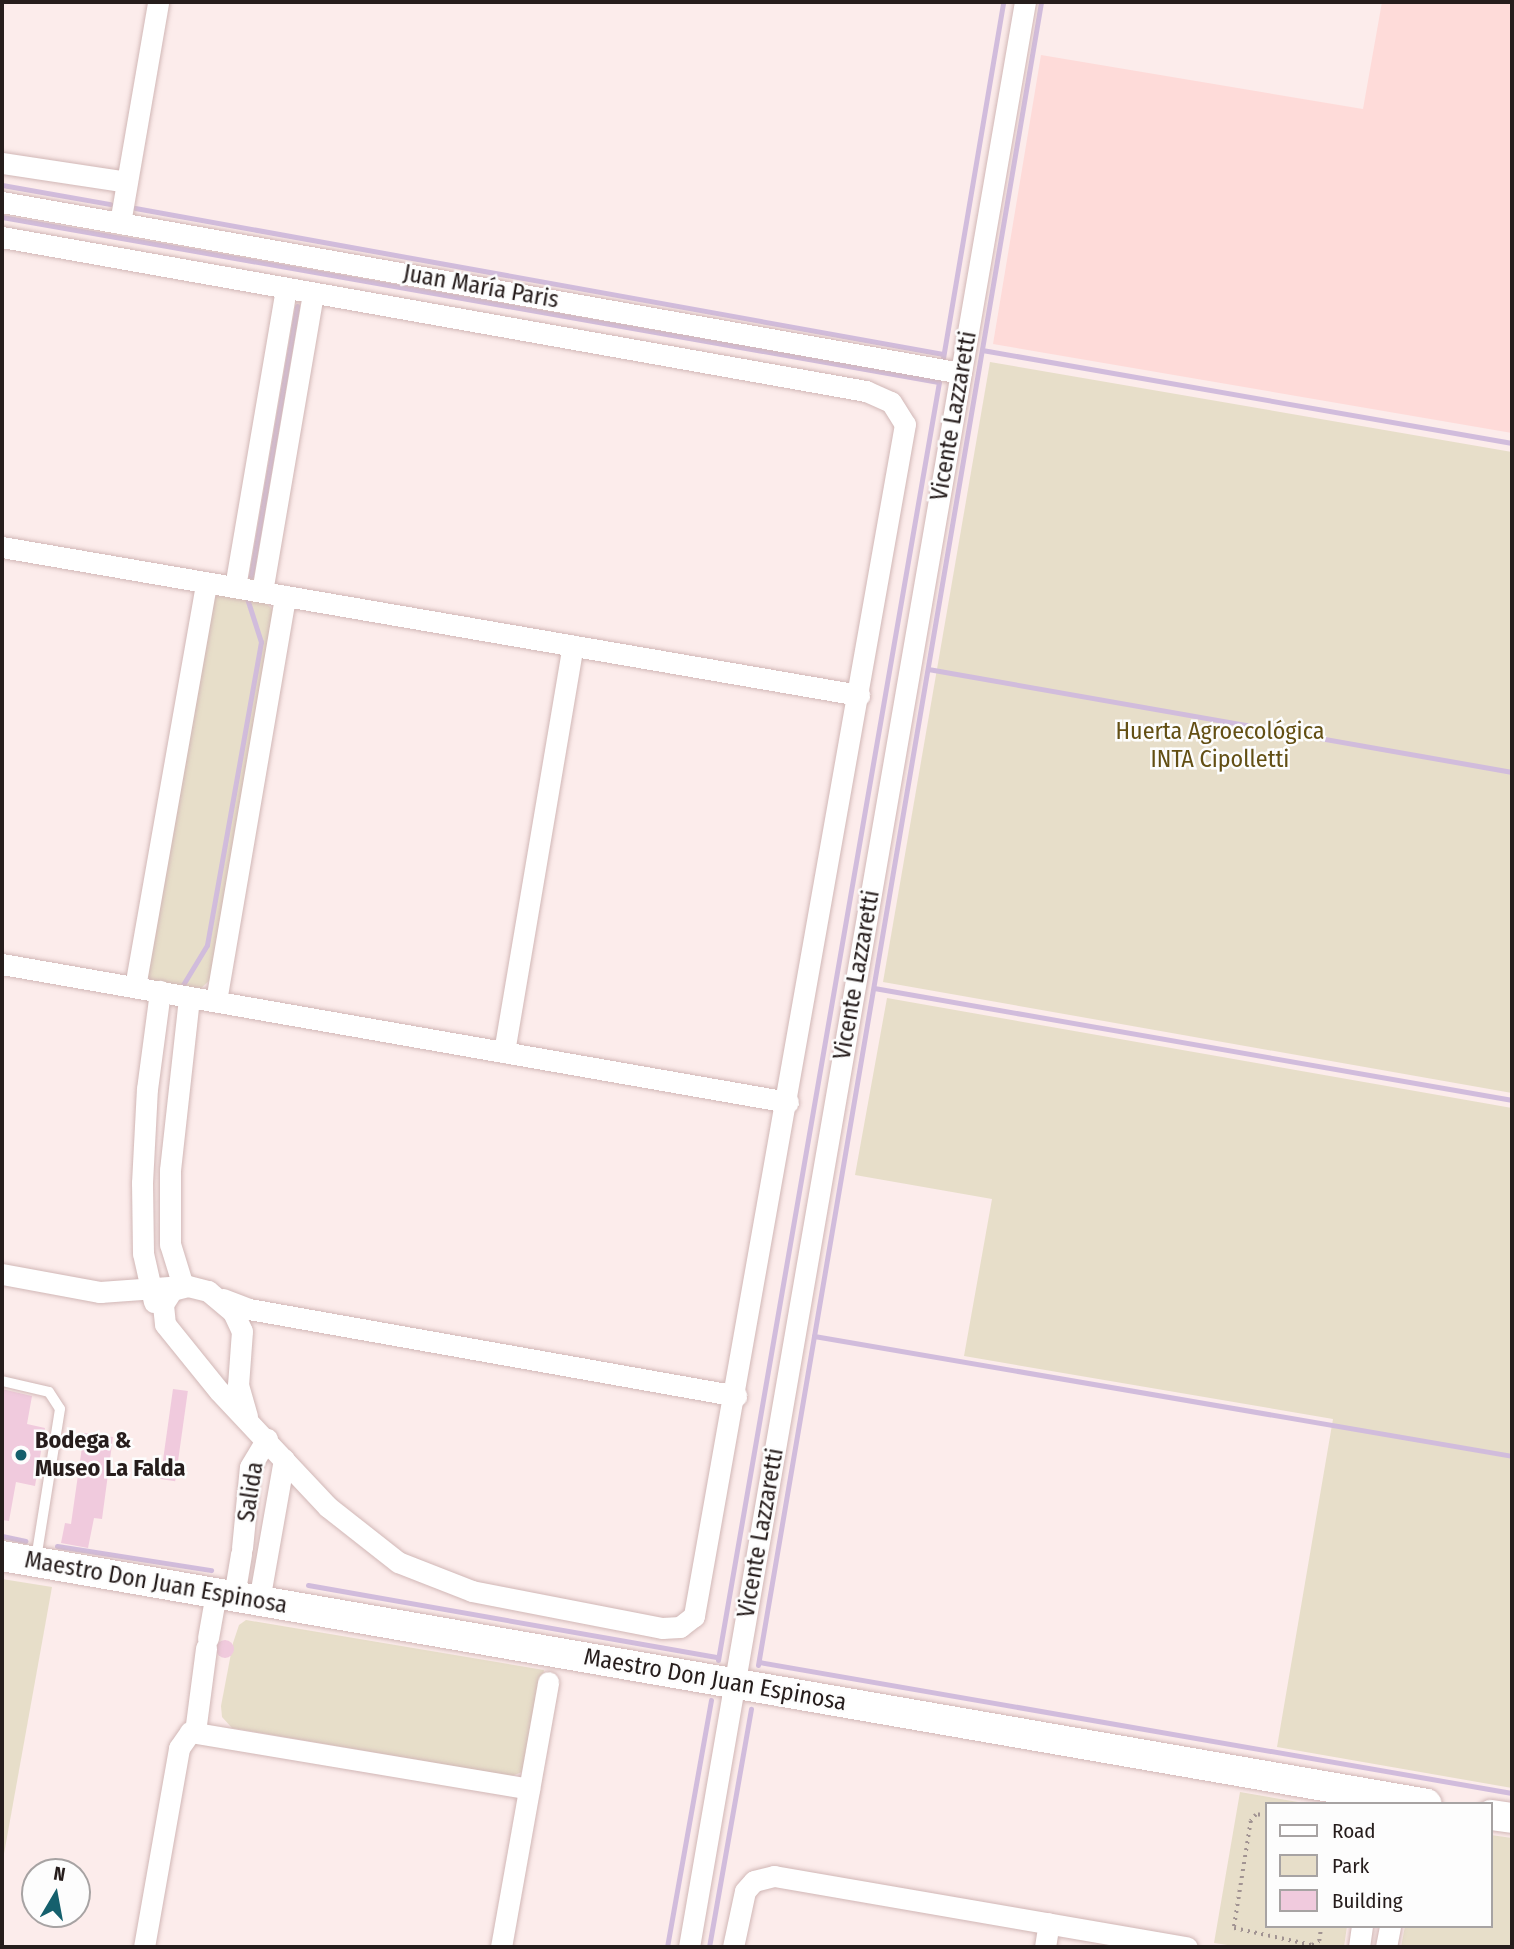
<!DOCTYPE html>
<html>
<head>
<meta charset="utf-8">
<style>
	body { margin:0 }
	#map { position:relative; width:1514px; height:1949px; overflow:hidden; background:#fceceb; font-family:"Fira Sans Condensed",sans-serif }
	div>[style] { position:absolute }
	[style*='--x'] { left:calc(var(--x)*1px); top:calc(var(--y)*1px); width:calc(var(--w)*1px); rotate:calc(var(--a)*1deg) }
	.built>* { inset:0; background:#fedbd9 }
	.green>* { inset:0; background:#e7dec9 }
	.stream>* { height:5px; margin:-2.5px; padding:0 2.5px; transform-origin:2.5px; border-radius:2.5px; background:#d1bcdc }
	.building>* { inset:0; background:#f0cadd; transform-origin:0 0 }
	.round { border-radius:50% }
	.path>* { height:3.5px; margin-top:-1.75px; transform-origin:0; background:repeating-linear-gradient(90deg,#a19392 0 2px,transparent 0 7px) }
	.roads { filter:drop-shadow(0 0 2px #d1b7b6) drop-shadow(0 0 2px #d1b7b6) }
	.lane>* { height:10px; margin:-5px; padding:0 5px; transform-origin:5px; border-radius:5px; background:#fff }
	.street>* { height:21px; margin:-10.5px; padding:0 10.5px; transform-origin:10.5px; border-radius:10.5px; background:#fff }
	.secondary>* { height:30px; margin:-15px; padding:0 15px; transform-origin:15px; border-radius:15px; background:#fff }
	.dots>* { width:19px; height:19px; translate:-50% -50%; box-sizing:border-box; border:4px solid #fdfdfd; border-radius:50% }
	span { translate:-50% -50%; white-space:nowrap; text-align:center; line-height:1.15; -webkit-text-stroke:5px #fdfdfd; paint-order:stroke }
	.street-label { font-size:24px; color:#261d1c }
	.park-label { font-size:24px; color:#634f14 }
	.poi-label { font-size:24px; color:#261d1c; font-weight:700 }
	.left { translate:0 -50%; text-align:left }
	.frame { position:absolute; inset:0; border:4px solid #261d1c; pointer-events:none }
	.legend { position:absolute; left:1265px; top:1802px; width:228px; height:126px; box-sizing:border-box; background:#fdfdfd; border:2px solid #a7a3a3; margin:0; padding:9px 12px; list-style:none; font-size:21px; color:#261d1c }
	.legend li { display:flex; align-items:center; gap:14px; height:35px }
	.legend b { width:35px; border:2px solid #a7a3a3 }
	.north { position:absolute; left:21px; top:1858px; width:70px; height:70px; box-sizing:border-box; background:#fdfdfd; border:2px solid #a7a3a3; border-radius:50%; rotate:10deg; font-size:19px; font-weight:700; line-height:28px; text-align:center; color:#261d1c }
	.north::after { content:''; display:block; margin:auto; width:24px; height:32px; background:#15606d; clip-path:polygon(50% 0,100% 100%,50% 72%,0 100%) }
</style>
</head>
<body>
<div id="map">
	<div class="built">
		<i style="clip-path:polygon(1382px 2px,1512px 2px,1512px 433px,993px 344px,1041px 55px,1363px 109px)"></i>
	</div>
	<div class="green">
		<i style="clip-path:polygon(990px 362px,1512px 452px,1512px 1093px,883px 982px)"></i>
		<i style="clip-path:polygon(221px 594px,265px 602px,273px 610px,210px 980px,199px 990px,152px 981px,145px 973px,211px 599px)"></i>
		<i style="clip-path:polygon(887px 998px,1512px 1108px,1512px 1788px,1277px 1747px,1333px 1419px,964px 1356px,992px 1199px,855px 1175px)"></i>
		<i style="clip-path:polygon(2px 1579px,52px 1587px,2px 1865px)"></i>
		<i style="clip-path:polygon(246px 1620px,544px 1670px,529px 1758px,522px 1772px,512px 1776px,232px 1728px,222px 1717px,221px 1706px,233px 1643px,239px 1625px)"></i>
		<i style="clip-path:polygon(1240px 1792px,1310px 1804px,1267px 1804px,1267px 1926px,1347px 1926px,1344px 1947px,1241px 1947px,1214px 1943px)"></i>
		<i style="clip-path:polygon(1491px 1835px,1512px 1838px,1512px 1947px,1401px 1947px,1405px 1926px,1491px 1926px)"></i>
	</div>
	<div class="stream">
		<i style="--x:2;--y:185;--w:110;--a:10"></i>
		<i style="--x:135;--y:208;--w:821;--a:10.24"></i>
		<i style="--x:2;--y:217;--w:951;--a:9.99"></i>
		<i style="--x:939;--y:382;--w:1297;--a:99.81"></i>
		<i style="--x:982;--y:350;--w:538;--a:9.95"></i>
		<i style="--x:943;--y:358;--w:361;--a:-80.4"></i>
		<i style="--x:251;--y:576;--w:274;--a:-80.3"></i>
		<i style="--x:928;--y:669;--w:593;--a:10"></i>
		<i style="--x:181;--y:988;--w:50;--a:-58.8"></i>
		<i style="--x:207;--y:945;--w:308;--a:-79.9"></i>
		<i style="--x:261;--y:642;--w:46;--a:-107.7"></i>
		<i style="--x:874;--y:988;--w:648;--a:9.96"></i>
		<i style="--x:814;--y:1336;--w:708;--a:9.75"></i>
		<i style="--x:2;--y:1536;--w:24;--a:12"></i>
		<i style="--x:57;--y:1546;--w:156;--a:8.9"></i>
		<i style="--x:308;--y:1585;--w:416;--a:10"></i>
		<i style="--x:759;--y:1662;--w:764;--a:9.87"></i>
		<i style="--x:758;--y:1665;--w:1687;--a:-80.34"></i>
		<i style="--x:667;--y:1947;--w:251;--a:-79.9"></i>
		<i style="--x:709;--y:1947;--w:242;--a:-80"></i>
	</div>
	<div class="building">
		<i style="clip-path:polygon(2px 1389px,32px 1396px,27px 1424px,45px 1428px,35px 1486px,16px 1482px,9px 1521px,2px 1520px)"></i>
		<i style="left:173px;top:1389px;width:15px;height:91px;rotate:8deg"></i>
		<i style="clip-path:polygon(84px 1433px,113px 1437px,102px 1519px,94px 1518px,88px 1548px,61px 1543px,65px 1523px,71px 1524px)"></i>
		<i class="round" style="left:216px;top:1640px;width:18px;height:18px"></i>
	</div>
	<div class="path">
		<i style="--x:1267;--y:1815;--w:11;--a:180"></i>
		<i style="--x:1256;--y:1815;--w:8;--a:130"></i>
		<i style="--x:1251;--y:1821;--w:108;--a:99"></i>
		<i style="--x:1234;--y:1928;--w:80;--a:12.3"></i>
		<i style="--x:1312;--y:1945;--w:8;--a:-30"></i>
		<i style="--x:1319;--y:1941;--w:15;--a:-82"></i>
	</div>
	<div class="roads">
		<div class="lane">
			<i style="--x:2;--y:1381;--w:48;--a:13.2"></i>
			<i style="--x:49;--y:1392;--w:20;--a:57"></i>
			<i style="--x:60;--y:1409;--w:152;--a:99.1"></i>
		</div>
		<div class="street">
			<i style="--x:2;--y:163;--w:126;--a:8.6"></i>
			<i style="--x:2;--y:202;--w:974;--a:10.11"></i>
			<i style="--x:120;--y:223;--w:224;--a:-80.2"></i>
			<i style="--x:2;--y:237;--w:878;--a:10.11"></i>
			<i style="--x:866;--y:391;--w:27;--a:24"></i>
			<i style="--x:891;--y:402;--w:26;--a:58"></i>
			<i style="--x:905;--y:424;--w:1211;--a:100.04"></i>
			<i style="--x:694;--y:1616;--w:18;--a:142"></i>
			<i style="--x:680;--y:1627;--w:18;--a:177"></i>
			<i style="--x:662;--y:1628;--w:194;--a:-169"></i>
			<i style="--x:472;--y:1591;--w:79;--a:-158.6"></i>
			<i style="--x:398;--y:1562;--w:89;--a:-141.8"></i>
			<i style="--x:328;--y:1507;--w:159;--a:-133.2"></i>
			<i style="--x:219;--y:1391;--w:86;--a:-128.9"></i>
			<i style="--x:165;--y:1324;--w:20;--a:-96"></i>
			<i style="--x:163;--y:1304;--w:17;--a:-57"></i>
			<i style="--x:172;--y:1290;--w:16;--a:-14"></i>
			<i style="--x:188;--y:1286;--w:21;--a:14"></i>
			<i style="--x:208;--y:1291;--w:33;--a:40"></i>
			<i style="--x:233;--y:1312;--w:21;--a:65"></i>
			<i style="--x:242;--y:1331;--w:54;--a:94.2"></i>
			<i style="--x:238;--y:1385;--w:33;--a:74"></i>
			<i style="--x:2;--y:547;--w:870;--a:9.8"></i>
			<i style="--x:235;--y:587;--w:303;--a:-80.3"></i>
			<i style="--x:262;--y:592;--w:303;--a:-80.3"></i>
			<i style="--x:2;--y:964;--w:798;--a:9.96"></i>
			<i style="--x:135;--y:987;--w:410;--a:-80"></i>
			<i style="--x:216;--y:1001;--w:411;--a:-80.3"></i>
			<i style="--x:504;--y:1052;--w:412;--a:-80.4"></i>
			<i style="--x:2;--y:1274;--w:100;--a:10.4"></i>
			<i style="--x:100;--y:1292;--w:83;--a:-4.1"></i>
			<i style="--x:183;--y:1286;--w:44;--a:-107.2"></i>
			<i style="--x:170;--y:1244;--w:74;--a:-90"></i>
			<i style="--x:170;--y:1170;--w:174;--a:-83.7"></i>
			<i style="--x:223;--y:1299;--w:28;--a:21"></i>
			<i style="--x:249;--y:1309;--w:495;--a:10.1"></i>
			<i style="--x:154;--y:1302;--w:50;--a:-102.7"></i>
			<i style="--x:143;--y:1253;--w:70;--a:-90.8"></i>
			<i style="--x:142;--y:1183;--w:94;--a:-87"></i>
			<i style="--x:147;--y:1089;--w:99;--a:-82.4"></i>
			<i style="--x:242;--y:1548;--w:81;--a:-84.4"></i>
			<i style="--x:250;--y:1467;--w:33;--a:-59"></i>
			<i style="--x:234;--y:1596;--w:43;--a:-80.5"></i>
			<i style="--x:259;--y:1601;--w:144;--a:-80"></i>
			<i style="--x:208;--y:1638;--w:46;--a:-79.9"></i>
			<i style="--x:195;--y:1732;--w:85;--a:-82.5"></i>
			<i style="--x:144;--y:1947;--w:202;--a:-80"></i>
			<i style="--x:179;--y:1748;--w:19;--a:-55"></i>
			<i style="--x:190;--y:1732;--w:344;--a:9.5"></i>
			<i style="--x:501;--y:1947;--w:269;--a:-79.9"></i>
			<i style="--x:689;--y:1947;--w:1974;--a:-80.2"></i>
			<i style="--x:733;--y:1947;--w:57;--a:-77.9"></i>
			<i style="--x:745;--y:1891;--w:13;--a:-48"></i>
			<i style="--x:754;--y:1881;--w:21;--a:-14"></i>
			<i style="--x:774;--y:1876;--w:419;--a:9.8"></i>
			<i style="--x:1045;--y:1947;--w:24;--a:-81"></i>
			<i style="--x:1359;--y:1947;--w:21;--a:-82"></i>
			<i style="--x:1386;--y:1947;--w:21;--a:-79"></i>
		</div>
		<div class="secondary">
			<i style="--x:2;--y:1556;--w:1446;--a:9.87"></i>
			<i style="--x:1491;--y:1815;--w:21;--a:8"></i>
		</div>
	</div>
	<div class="dots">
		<i style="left:21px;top:1455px;background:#15606d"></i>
	</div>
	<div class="street-label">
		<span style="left:481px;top:287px;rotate:10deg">Juan María Paris</span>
		<span style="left:954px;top:416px;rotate:-80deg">Vicente Lazzaretti</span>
		<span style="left:857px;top:975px;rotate:-80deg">Vicente Lazzaretti</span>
		<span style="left:251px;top:1492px;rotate:-81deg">Salida</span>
		<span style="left:761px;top:1533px;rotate:-80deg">Vicente Lazzaretti</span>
		<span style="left:156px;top:1583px;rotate:10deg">Maestro Don Juan Espinosa</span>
		<span style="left:715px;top:1680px;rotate:10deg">Maestro Don Juan Espinosa</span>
	</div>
	<div class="park-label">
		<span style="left:1220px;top:746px">Huerta Agroecológica<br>INTA Cipolletti</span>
	</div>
	<div class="poi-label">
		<span class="left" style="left:35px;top:1455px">Bodega &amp;<br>Museo La Falda</span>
	</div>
	<div class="frame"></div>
	<ul class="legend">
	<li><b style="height:9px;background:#fff"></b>Road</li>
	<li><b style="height:19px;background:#e7dec9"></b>Park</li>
	<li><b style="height:19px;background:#f0cadd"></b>Building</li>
	</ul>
	<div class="north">N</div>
</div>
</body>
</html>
